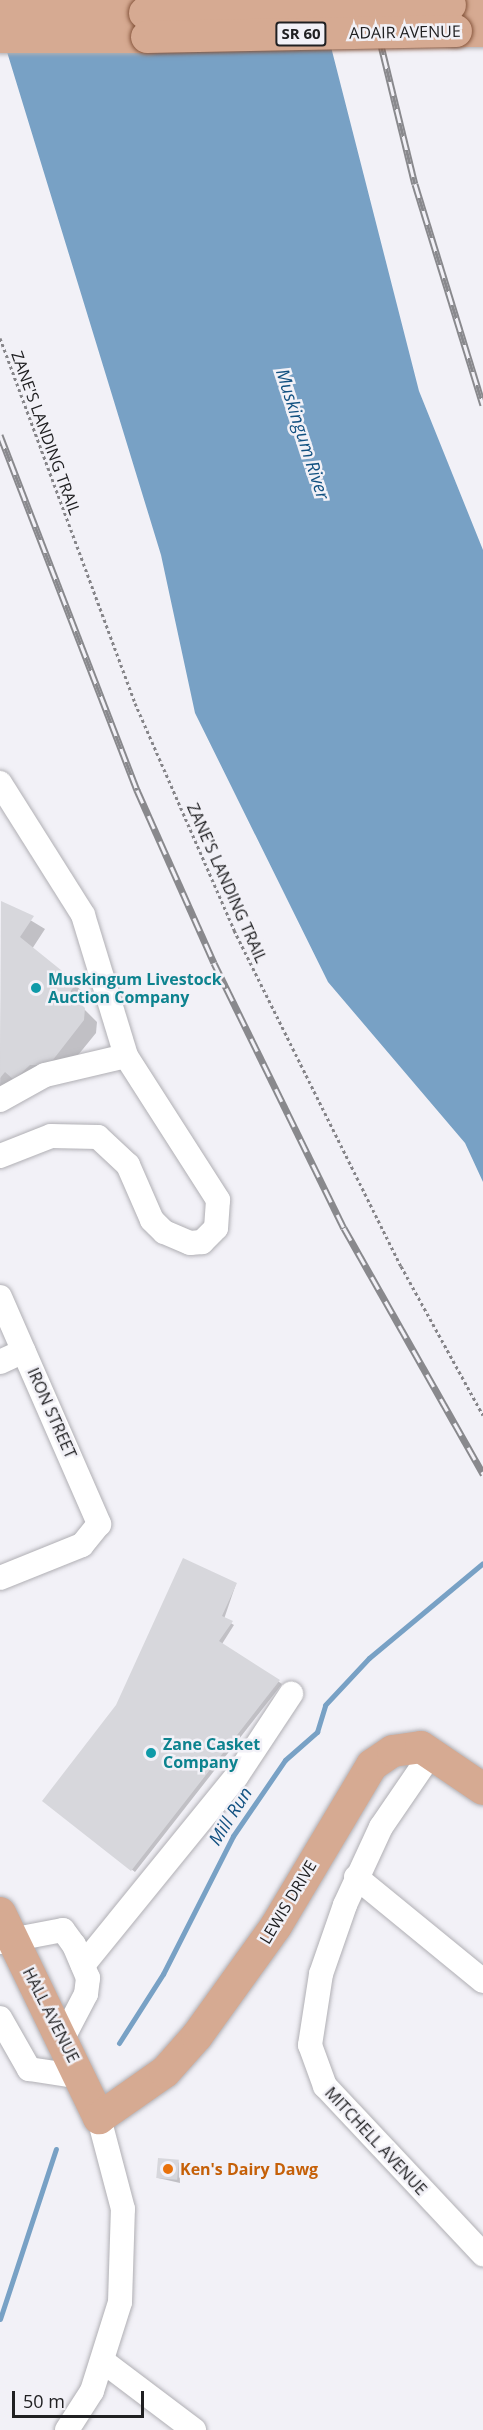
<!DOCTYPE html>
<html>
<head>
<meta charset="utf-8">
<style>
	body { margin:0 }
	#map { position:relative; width:483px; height:2430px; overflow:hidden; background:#f2f1f7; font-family:"Open Sans",sans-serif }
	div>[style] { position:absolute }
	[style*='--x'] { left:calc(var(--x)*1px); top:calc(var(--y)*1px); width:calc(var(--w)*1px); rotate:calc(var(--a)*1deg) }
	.water>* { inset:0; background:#78a1c5 }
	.shadow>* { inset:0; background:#0003 }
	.stream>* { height:5px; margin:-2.5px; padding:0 2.5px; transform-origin:2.5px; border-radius:2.5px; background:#78a1c5 }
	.building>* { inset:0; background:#d7d7dc; transform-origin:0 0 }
	.path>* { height:3px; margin-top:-1.5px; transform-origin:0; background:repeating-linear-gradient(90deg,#868589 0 3px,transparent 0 6px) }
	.roads { filter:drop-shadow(0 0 2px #b0afb4) drop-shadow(0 0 2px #b0afb4) }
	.minor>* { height:24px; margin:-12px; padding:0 12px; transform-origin:12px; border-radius:12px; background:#fff }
	.major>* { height:32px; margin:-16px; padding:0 16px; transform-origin:16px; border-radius:16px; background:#d6aa92 }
	.rail>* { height:7px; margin-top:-3.5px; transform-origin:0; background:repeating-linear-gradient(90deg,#f2f1f7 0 14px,#89898d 0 28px); box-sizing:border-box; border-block:2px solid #89898d }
	.bridges { filter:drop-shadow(0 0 2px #85553c) drop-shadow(0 0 2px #85553c) }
	.major-bridge>* { height:32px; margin:-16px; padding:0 16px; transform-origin:16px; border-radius:16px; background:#d6aa92 }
	.dots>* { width:16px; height:16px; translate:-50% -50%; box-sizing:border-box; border:3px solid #f2f1f7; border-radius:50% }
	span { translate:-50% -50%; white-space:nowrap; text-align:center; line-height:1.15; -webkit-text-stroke:5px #f2f1f7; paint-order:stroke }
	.shield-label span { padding:2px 4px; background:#f2f1f7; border:2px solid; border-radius:4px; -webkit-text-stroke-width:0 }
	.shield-label { font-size:15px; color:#202022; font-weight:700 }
	.street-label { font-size:16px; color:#202022 }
	.culture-label { font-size:16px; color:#0d838f; font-weight:700 }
	.left { translate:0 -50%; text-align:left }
	.food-label { font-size:16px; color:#c56008; font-weight:700 }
	.water-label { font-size:18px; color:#125181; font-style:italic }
	.scale { position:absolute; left:12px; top:2391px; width:132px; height:27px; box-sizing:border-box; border:3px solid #202022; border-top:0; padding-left:8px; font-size:18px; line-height:21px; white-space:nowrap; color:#202022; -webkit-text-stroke:4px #f2f1f7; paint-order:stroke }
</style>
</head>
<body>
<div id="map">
	<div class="water">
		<i style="clip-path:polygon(319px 0,419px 391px,483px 550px,483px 1182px,465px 1143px,328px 982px,195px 713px,161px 555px,0 29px)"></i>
	</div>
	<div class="shadow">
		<i style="clip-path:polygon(2px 903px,45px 929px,32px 949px,88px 996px,81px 1006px,97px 1022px,96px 1033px,61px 1076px,0 1092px)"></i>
		<i style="clip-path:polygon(236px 1584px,224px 1619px,234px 1625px,222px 1644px,282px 1684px,135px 1872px,47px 1804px)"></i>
		<i style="clip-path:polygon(179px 2162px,180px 2183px,158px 2178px)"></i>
	</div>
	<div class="stream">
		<i style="--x:119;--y:2043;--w:82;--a:-57.5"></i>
		<i style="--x:163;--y:1974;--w:155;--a:-63.1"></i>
		<i style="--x:233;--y:1836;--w:92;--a:-55.6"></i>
		<i style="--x:285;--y:1760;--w:43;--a:-41.2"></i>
		<i style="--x:317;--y:1732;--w:28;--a:-73"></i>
		<i style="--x:325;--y:1705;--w:64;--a:-46.9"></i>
		<i style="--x:369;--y:1658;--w:148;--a:-39.8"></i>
		<i style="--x:0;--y:2319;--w:179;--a:-71.8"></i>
	</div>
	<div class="building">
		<i style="clip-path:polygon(1px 901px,34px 916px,20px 937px,77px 983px,69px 993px,85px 1008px,84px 1020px,49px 1065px,30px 1065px,14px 1080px,5px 1072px,0 1078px)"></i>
		<i style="clip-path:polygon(183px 1558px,237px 1583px,222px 1616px,233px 1621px,219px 1641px,280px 1680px,131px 1871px,42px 1801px,116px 1705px)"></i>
		<i style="left:158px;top:2158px;width:21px;height:20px;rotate:5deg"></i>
	</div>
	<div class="path">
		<i style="--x:0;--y:338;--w:389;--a:69.7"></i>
		<i style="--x:135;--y:703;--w:248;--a:66.4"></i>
		<i style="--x:234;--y:930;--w:375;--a:63.6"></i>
		<i style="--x:401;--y:1266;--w:170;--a:61.2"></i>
	</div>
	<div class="roads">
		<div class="minor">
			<i style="--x:0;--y:783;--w:156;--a:57.8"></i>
			<i style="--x:83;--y:915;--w:147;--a:73"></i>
			<i style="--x:126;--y:1056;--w:171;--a:57.4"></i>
			<i style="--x:218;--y:1200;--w:28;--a:94"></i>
			<i style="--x:216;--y:1228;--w:20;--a:135"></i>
			<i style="--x:202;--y:1242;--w:12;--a:175"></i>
			<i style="--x:190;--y:1243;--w:28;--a:-157"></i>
			<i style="--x:164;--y:1232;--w:17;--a:-135"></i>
			<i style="--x:152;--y:1220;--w:60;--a:-113.6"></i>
			<i style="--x:128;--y:1165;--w:41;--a:-137"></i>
			<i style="--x:98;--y:1137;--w:47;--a:-178.8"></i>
			<i style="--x:51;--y:1136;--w:55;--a:158.6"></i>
			<i style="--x:0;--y:1100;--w:51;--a:-29.1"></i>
			<i style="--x:45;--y:1075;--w:83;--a:-13.2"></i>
			<i style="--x:0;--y:1297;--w:248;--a:66.4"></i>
			<i style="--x:99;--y:1524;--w:27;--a:129"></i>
			<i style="--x:82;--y:1545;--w:88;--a:158.1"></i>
			<i style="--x:0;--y:1362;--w:26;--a:-25"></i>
			<i style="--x:433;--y:1751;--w:92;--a:124.4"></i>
			<i style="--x:381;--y:1827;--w:86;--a:114.8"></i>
			<i style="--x:345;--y:1905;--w:73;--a:109.2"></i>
			<i style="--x:321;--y:1974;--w:72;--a:98.8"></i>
			<i style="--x:310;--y:2045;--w:44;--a:69.9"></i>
			<i style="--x:325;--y:2086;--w:231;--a:46.8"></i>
			<i style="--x:356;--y:1877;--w:164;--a:39.3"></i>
			<i style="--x:0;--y:1942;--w:64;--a:-10.8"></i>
			<i style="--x:63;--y:1930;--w:19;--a:54"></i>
			<i style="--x:74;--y:1945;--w:36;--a:67"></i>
			<i style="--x:88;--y:1978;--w:16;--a:97"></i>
			<i style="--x:86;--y:1994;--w:50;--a:117.6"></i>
			<i style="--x:83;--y:1965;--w:242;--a:-50.9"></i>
			<i style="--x:236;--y:1777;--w:100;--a:-56.5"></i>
			<i style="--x:0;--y:2018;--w:59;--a:60.4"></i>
			<i style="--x:29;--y:2069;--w:54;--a:8.6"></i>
			<i style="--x:104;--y:2362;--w:113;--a:37.1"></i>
			<i style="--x:67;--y:2430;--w:46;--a:-57.3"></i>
			<i style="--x:92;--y:2391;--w:93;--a:-72.5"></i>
			<i style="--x:120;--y:2302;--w:93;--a:-88.2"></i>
			<i style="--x:123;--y:2209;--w:94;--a:-104.8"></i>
		</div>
		<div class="major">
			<i style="--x:450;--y:5;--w:33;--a:0"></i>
			<i style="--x:0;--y:13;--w:145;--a:0"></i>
			<i style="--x:456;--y:31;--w:27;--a:0"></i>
			<i style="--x:0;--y:37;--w:147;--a:0"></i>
			<i style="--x:0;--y:1913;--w:228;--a:64.2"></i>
			<i style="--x:99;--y:2118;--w:80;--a:-34.9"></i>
			<i style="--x:165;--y:2072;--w:48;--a:-48.4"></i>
			<i style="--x:197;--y:2036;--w:135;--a:-54.3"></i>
			<i style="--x:276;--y:1926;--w:187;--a:-59.2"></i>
			<i style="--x:372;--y:1765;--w:25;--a:-34"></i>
			<i style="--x:393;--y:1751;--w:28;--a:-8"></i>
			<i style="--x:421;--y:1747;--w:75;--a:34.1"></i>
		</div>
	</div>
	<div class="rail">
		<i style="--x:370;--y:0;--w:189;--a:76.3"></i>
		<i style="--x:415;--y:184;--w:231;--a:72.9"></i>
		<i style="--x:0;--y:435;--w:381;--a:68.9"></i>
		<i style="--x:137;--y:790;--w:189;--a:66"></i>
		<i style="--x:214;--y:963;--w:295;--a:63.9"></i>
		<i style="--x:344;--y:1228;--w:283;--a:60.5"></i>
	</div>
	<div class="bridges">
		<div class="major-bridge">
			<i style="--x:145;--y:13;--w:305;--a:-1.5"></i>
			<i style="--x:147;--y:37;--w:309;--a:-1.1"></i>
		</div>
	</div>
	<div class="dots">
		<i style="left:36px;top:988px;background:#0f9aa8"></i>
		<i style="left:151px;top:1753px;background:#0f9aa8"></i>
		<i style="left:168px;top:2169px;background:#e8710a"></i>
	</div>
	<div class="shield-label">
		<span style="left:301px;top:34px">SR 60</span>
	</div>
	<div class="street-label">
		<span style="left:405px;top:32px;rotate:-1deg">ADAIR AVENUE</span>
		<span style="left:46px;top:433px;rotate:70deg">ZANE'S LANDING TRAIL</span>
		<span style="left:227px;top:883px;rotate:66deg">ZANE'S LANDING TRAIL</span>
		<span style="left:52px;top:1413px;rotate:66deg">IRON STREET</span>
		<span style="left:288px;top:1902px;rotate:-59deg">LEWIS DRIVE</span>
		<span style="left:51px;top:2015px;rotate:63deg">HALL AVENUE</span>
		<span style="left:376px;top:2141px;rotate:47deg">MITCHELL AVENUE</span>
	</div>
	<div class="culture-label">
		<span class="left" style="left:48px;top:988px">Muskingum Livestock<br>Auction Company</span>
		<span class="left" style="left:163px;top:1753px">Zane Casket<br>Company</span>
	</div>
	<div class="food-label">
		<span class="left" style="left:180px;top:2169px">Ken's Dairy Dawg</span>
	</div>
	<div class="water-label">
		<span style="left:303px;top:434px;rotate:72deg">Muskingum River</span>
		<span style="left:230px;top:1816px;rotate:-58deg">Mill Run</span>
	</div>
	<div class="scale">50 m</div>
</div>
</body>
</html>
